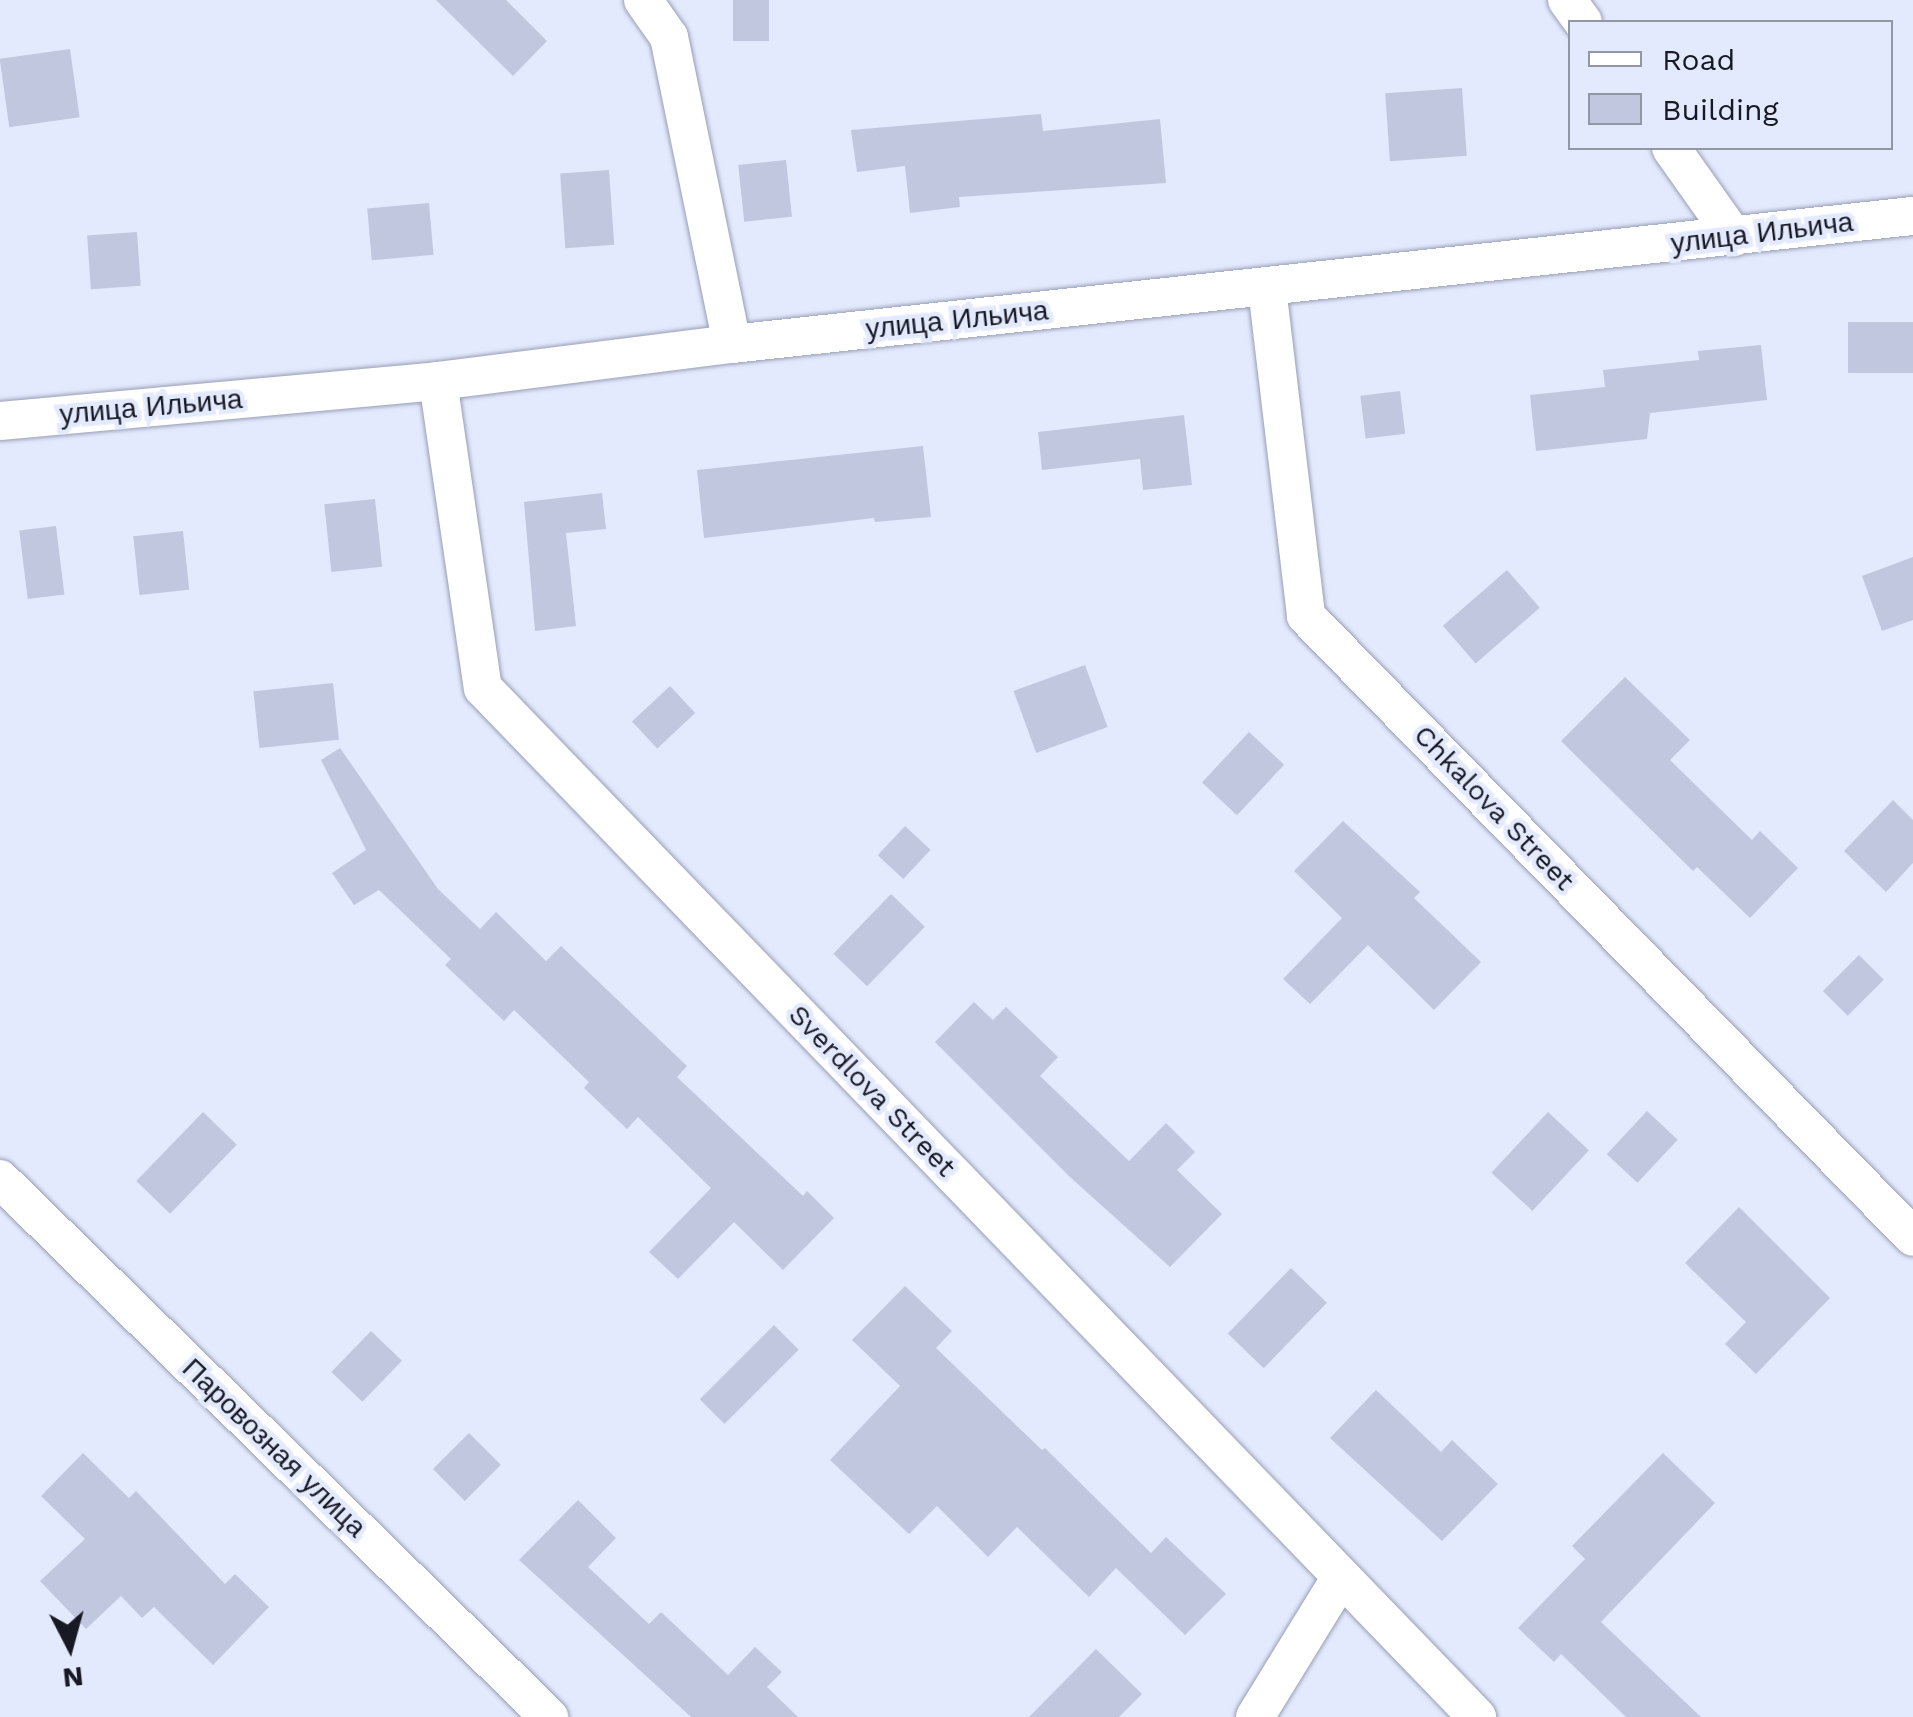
<!DOCTYPE html>
<html>
<head>
<meta charset="utf-8">
<style>
	body { margin:0 }
	#map { position:relative; width:1913px; height:1717px; overflow:hidden; background:#e4eafe; font-family:"Work Sans",sans-serif }
	div>[style] { position:absolute }
	[style*='--x'] { left:calc(var(--x)*1px); top:calc(var(--y)*1px); width:calc(var(--w)*1px); rotate:calc(var(--a)*1deg) }
	.building>* { inset:0; background:#c0c7df; transform-origin:0 0 }
	.roads { filter:drop-shadow(0 0 2px #989eb5) drop-shadow(0 0 2px #989eb5) }
	.street>* { height:38px; margin:-19px; padding:0 19px; transform-origin:19px; border-radius:19px; background:#fff }
	span { translate:-50% -50%; white-space:nowrap; text-align:center; line-height:1.15; -webkit-text-stroke:9px #e4eafe; paint-order:stroke }
	.street-label { font-size:28px; color:#181a23 }
	.legend { position:absolute; left:1568px; top:20px; width:325px; height:130px; box-sizing:border-box; background:#e4eafe; border:2px solid #9297a6; margin:0; padding:12px 18px; list-style:none; font-size:30px; color:#181a23 }
	.legend li { display:flex; align-items:center; gap:20px; height:50px }
	.legend b { width:50px; border:2px solid #9297a6 }
	.north { position:absolute; left:20px; top:1597px; width:100px; height:100px; -webkit-text-stroke:8px #e4eafe; paint-order:stroke; rotate:174deg; font-size:28px; font-weight:700; line-height:40px; text-align:center; color:#181a23 }
	.north::after { content:''; display:block; margin:auto; width:35px; height:45px; background:#181a23; clip-path:polygon(50% 0,100% 100%,50% 72%,0 100%) }
</style>
</head>
<body>
<div id="map">
	<div class="building">
		<i style="clip-path:polygon(436px 0,506px 0,547px 41px,513px 76px)"></i>
		<i style="left:733px;top:0;width:36px;height:41px"></i>
		<i style="left:70px;top:49px;width:69px;height:71px;rotate:82deg"></i>
		<i style="left:1462px;top:88px;width:68px;height:77px;rotate:86deg"></i>
		<i style="clip-path:polygon(1041px 114px,1043px 131px,1160px 119px,1166px 183px,959px 197px,960px 207px,910px 213px,905px 166px,857px 172px,851px 130px)"></i>
		<i style="left:786px;top:160px;width:57px;height:48px;rotate:84deg"></i>
		<i style="left:609px;top:170px;width:75px;height:49px;rotate:86deg"></i>
		<i style="left:429px;top:203px;width:52px;height:62px;rotate:85deg"></i>
		<i style="left:137px;top:232px;width:54px;height:50px;rotate:86deg"></i>
		<i style="left:1913px;top:322px;width:51px;height:65px;rotate:90deg"></i>
		<i style="clip-path:polygon(1761px 345px,1767px 400px,1650px 413px,1647px 439px,1536px 451px,1530px 395px,1605px 387px,1603px 370px,1699px 360px,1698px 351px)"></i>
		<i style="left:1400px;top:391px;width:43px;height:40px;rotate:83deg"></i>
		<i style="clip-path:polygon(1184px 415px,1192px 485px,1143px 490px,1140px 459px,1042px 470px,1038px 432px)"></i>
		<i style="clip-path:polygon(923px 446px,931px 517px,875px 522px,874px 518px,704px 538px,697px 470px)"></i>
		<i style="clip-path:polygon(602px 493px,606px 529px,566px 533px,576px 626px,535px 631px,524px 502px)"></i>
		<i style="left:375px;top:499px;width:68px;height:51px;rotate:84deg"></i>
		<i style="left:56px;top:526px;width:69px;height:37px;rotate:83deg"></i>
		<i style="left:183px;top:531px;width:59px;height:50px;rotate:84deg"></i>
		<i style="clip-path:polygon(1913px 557px,1913px 620px,1882px 631px,1862px 576px)"></i>
		<i style="left:1507px;top:570px;width:50px;height:85px;rotate:49deg"></i>
		<i style="left:1085px;top:665px;width:66px;height:76px;rotate:70deg"></i>
		<i style="clip-path:polygon(1625px 677px,1690px 740px,1670px 760px,1752px 840px,1760px 831px,1798px 868px,1750px 918px,1697px 867px,1693px 871px,1561px 741px)"></i>
		<i style="left:333px;top:683px;width:57px;height:80px;rotate:84deg"></i>
		<i style="left:670px;top:686px;width:37px;height:52px;rotate:47deg"></i>
		<i style="left:1249px;top:732px;width:48px;height:69px;rotate:43deg"></i>
		<i style="clip-path:polygon(340px 748px,438px 889px,480px 929px,496px 912px,546px 961px,561px 946px,687px 1066px,677px 1077px,803px 1196px,807px 1191px,834px 1218px,783px 1270px,734px 1222px,678px 1279px,649px 1252px,711px 1188px,638px 1117px,627px 1129px,584px 1088px,589px 1082px,514px 1010px,504px 1021px,445px 965px,451px 959px,379px 890px,354px 905px,332px 873px,366px 850px,321px 760px)"></i>
		<i style="clip-path:polygon(1893px 800px,1913px 820px,1913px 863px,1886px 892px,1844px 851px)"></i>
		<i style="clip-path:polygon(1343px 821px,1420px 892px,1414px 898px,1481px 962px,1434px 1010px,1368px 945px,1310px 1004px,1283px 979px,1342px 918px,1294px 871px)"></i>
		<i style="left:905px;top:826px;width:35px;height:40px;rotate:43deg"></i>
		<i style="left:891px;top:894px;width:47px;height:83px;rotate:44deg"></i>
		<i style="left:1859px;top:955px;width:35px;height:51px;rotate:45deg"></i>
		<i style="clip-path:polygon(974px 1002px,993px 1020px,1006px 1007px,1058px 1057px,1040px 1076px,1129px 1161px,1166px 1123px,1195px 1152px,1177px 1170px,1222px 1214px,1170px 1267px,1070px 1177px,935px 1042px)"></i>
		<i style="left:1647px;top:1111px;width:42px;height:59px;rotate:43deg"></i>
		<i style="left:203px;top:1112px;width:47px;height:96px;rotate:44deg"></i>
		<i style="left:1548px;top:1112px;width:56px;height:83px;rotate:43deg"></i>
		<i style="clip-path:polygon(1739px 1207px,1830px 1298px,1756px 1374px,1725px 1344px,1746px 1322px,1685px 1263px)"></i>
		<i style="left:1291px;top:1268px;width:50px;height:91px;rotate:44deg"></i>
		<i style="clip-path:polygon(905px 1286px,952px 1331px,936px 1348px,1042px 1450px,1045px 1448px,1151px 1553px,1166px 1537px,1226px 1594px,1185px 1635px,1116px 1568px,1089px 1597px,1017px 1527px,988px 1557px,937px 1506px,909px 1534px,830px 1460px,900px 1386px,852px 1340px)"></i>
		<i style="left:774px;top:1325px;width:35px;height:105px;rotate:45deg"></i>
		<i style="left:371px;top:1331px;width:43px;height:57px;rotate:44deg"></i>
		<i style="clip-path:polygon(1376px 1390px,1441px 1452px,1452px 1440px,1498px 1484px,1442px 1541px,1330px 1438px)"></i>
		<i style="left:469px;top:1433px;width:45px;height:51px;rotate:45deg"></i>
		<i style="clip-path:polygon(83px 1453px,129px 1498px,136px 1491px,225px 1584px,235px 1574px,269px 1607px,213px 1665px,154px 1607px,142px 1618px,121px 1596px,86px 1629px,40px 1581px,85px 1539px,41px 1496px)"></i>
		<i style="clip-path:polygon(1663px 1453px,1715px 1503px,1601px 1622px,1701px 1717px,1626px 1717px,1561px 1654px,1554px 1662px,1518px 1628px,1585px 1559px,1572px 1546px)"></i>
		<i style="clip-path:polygon(578px 1500px,616px 1538px,588px 1567px,649px 1624px,661px 1612px,728px 1675px,755px 1647px,782px 1672px,767px 1687px,798px 1717px,691px 1717px,519px 1560px)"></i>
		<i style="clip-path:polygon(1096px 1649px,1142px 1694px,1119px 1717px,1029px 1717px)"></i>
	</div>
	<div class="roads">
		<div class="street">
			<i style="--x:643;--y:0;--w:45;--a:54.9"></i>
			<i style="--x:669;--y:37;--w:313;--a:78.4"></i>
			<i style="--x:1567;--y:0;--w:27;--a:54"></i>
			<i style="--x:1671;--y:148;--w:109;--a:54.7"></i>
			<i style="--x:1267;--y:288;--w:330;--a:83.2"></i>
			<i style="--x:1306;--y:616;--w:868;--a:45.65"></i>
			<i style="--x:438;--y:381;--w:310;--a:81.7"></i>
			<i style="--x:483;--y:688;--w:1431;--a:45.99"></i>
			<i style="--x:0;--y:421;--w:440;--a:-5.2"></i>
			<i style="--x:438;--y:381;--w:296;--a:-7.2"></i>
			<i style="--x:732;--y:344;--w:1188;--a:-6.19"></i>
			<i style="--x:0;--y:1179;--w:769;--a:44.42"></i>
			<i style="--x:1255;--y:1717;--w:164;--a:-58.4"></i>
		</div>
	</div>
	<div class="street-label">
		<span style="left:1762px;top:233px;rotate:-7deg">улица Ильича</span>
		<span style="left:957px;top:320px;rotate:-6deg">улица Ильича</span>
		<span style="left:151px;top:407px;rotate:-5deg">улица Ильича</span>
		<span style="left:1494px;top:808px;rotate:46deg">Chkalova Street</span>
		<span style="left:872px;top:1091px;rotate:46deg">Sverdlova Street</span>
		<span style="left:274px;top:1448px;rotate:44deg">Паровозная улица</span>
	</div>
	<ul class="legend">
	<li><b style="height:12px;background:#fff"></b>Road</li>
	<li><b style="height:28px;background:#c0c7df"></b>Building</li>
	</ul>
	<div class="north">N</div>
</div>
</body>
</html>
